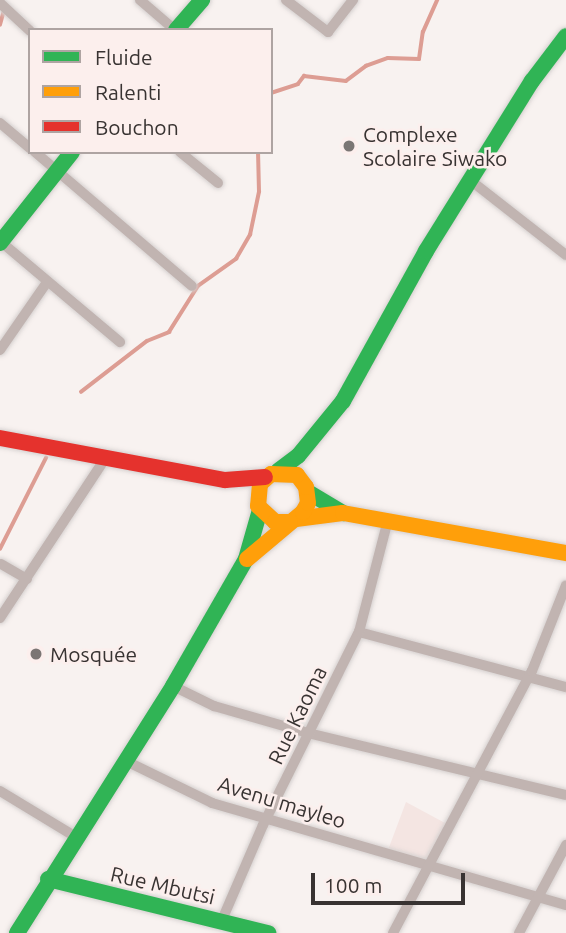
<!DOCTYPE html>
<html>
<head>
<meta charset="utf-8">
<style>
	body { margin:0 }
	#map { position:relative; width:566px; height:933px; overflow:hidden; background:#f8f2f0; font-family:Ubuntu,sans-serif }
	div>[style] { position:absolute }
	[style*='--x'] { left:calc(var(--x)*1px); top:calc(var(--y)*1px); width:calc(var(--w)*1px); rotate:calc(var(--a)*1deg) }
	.built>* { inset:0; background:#f4e5e2 }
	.stream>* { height:3.5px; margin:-1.75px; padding:0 1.75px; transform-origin:1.75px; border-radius:1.75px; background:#dd9d93 }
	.roads { filter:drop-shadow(0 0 2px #d5d0cf) drop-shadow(0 0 2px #d5d0cf) }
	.street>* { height:10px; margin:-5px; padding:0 5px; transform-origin:5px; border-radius:5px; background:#c1b4b1 }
	.fast>* { height:16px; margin:-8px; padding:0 8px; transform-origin:8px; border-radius:8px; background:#30b455 }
	.slow>* { height:16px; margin:-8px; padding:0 8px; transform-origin:8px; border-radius:8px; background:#ff9f0a }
	.jam>* { height:16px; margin:-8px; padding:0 8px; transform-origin:8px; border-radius:8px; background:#e5322d }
	.dots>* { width:19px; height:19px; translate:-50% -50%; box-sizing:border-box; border:4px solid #fcefed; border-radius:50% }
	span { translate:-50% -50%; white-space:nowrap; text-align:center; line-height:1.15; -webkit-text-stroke:5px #fcefed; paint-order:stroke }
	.poi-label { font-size:21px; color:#383332 }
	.left { translate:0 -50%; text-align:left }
	.street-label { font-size:21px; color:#383332 }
	.legend { position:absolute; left:28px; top:28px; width:245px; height:126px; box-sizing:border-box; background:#fcefed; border:2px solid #aea4a2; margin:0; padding:9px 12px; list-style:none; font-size:21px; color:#383332 }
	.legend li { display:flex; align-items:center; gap:14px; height:35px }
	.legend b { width:35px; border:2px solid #aea4a2 }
	.scale { position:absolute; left:311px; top:873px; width:154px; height:32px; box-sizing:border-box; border:4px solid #383332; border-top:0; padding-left:9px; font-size:21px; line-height:24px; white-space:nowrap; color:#383332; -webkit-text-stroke:5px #fcefed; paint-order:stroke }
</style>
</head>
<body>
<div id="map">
	<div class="built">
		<i style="clip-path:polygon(406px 802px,445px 823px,432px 861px,388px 850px)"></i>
	</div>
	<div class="stream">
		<i style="--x:0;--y:25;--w:16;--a:-75"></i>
		<i style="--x:271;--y:93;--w:28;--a:-18"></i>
		<i style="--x:298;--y:84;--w:10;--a:-53"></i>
		<i style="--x:304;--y:76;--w:42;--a:6.8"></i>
		<i style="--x:346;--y:81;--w:25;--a:-37"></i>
		<i style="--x:366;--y:66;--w:23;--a:-20"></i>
		<i style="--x:388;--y:58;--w:31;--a:2"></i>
		<i style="--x:419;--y:59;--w:27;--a:-82"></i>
		<i style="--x:423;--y:32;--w:35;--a:-66"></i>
		<i style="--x:81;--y:392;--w:83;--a:-37.7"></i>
		<i style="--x:147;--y:341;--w:24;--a:-22"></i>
		<i style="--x:169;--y:332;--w:54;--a:-57.8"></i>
		<i style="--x:198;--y:286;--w:47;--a:-35.4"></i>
		<i style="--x:236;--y:259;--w:28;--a:-60"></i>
		<i style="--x:250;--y:235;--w:44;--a:-78.2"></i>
		<i style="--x:259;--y:192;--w:40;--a:-91.4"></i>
		<i style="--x:0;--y:549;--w:102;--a:-63.2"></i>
	</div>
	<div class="roads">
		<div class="street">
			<i style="--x:140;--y:0;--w:46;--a:40.6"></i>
			<i style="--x:286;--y:0;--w:53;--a:37.3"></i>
			<i style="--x:328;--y:32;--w:41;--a:-52"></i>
			<i style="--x:0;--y:3;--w:41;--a:43"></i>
			<i style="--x:0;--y:123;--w:39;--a:40"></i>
			<i style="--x:35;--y:152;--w:206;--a:40.5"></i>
			<i style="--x:180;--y:152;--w:49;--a:39.2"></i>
			<i style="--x:470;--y:180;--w:122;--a:38"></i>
			<i style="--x:0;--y:241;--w:157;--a:40.1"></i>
			<i style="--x:0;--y:350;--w:83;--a:-55.3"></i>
			<i style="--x:1;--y:564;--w:30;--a:30"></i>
			<i style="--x:0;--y:618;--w:193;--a:-56.6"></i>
			<i style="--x:359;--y:632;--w:214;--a:14.9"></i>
			<i style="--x:173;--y:686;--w:46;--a:26"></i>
			<i style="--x:214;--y:706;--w:98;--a:16"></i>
			<i style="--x:308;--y:733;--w:265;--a:13.5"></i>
			<i style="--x:126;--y:761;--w:96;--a:26"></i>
			<i style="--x:212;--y:803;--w:368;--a:16.1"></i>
			<i style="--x:0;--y:791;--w:89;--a:31.2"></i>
			<i style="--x:222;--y:920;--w:103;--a:-66.7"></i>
			<i style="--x:263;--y:825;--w:216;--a:-63.6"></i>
			<i style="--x:359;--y:632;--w:116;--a:-75.5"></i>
			<i style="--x:393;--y:933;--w:297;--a:-62.1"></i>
			<i style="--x:532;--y:671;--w:92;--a:-68.4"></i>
			<i style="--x:519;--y:933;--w:100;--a:-61.9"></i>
		</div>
		<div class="fast">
			<i style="--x:176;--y:30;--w:40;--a:-49"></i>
			<i style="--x:0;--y:243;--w:116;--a:-51.6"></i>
			<i style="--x:278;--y:471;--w:25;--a:-37"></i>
			<i style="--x:298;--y:456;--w:71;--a:-50.7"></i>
			<i style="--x:343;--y:401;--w:171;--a:-61"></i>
			<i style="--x:426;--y:251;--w:200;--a:-58.1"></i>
			<i style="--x:532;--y:81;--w:56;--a:-52.9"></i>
			<i style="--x:308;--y:492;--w:41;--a:31"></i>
			<i style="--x:48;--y:879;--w:227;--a:13.8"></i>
			<i style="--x:17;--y:933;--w:292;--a:-57.7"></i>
			<i style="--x:173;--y:686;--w:146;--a:-60.1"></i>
			<i style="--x:246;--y:559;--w:51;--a:-74.1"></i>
		</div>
		<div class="slow">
			<i style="--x:296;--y:519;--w:47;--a:-7.3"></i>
			<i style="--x:343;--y:513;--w:227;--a:10.2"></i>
			<i style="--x:247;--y:559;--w:73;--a:-40"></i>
			<i style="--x:303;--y:512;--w:10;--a:-61"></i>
			<i style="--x:308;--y:503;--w:16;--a:-97"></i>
			<i style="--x:306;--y:487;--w:15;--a:-127"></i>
			<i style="--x:297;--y:475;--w:26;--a:-178"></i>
			<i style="--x:271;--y:474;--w:15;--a:138"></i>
			<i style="--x:260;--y:484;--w:22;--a:95"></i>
			<i style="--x:258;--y:506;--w:23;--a:43"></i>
			<i style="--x:275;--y:522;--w:15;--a:0"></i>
		</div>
		<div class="jam">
			<i style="--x:0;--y:438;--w:229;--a:10.6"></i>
			<i style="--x:225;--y:480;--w:40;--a:-4.3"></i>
		</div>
	</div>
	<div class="dots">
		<i style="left:349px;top:146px;background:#7b7674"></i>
		<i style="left:36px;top:654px;background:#7b7674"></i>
	</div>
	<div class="poi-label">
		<span class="left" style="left:363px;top:146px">Complexe<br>Scolaire Siwako</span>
		<span class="left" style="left:50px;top:654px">Mosquée</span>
	</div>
	<div class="street-label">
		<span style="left:297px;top:715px;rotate:-64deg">Rue Kaoma</span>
		<span style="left:282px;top:802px;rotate:17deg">Avenu mayleo</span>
		<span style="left:163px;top:885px;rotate:13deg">Rue Mbutsi</span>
	</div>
	<ul class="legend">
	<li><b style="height:9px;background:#30b455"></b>Fluide</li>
	<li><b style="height:9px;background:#ff9f0a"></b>Ralenti</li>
	<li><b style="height:9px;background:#e5322d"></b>Bouchon</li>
	</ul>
	<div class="scale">100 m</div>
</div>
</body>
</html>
